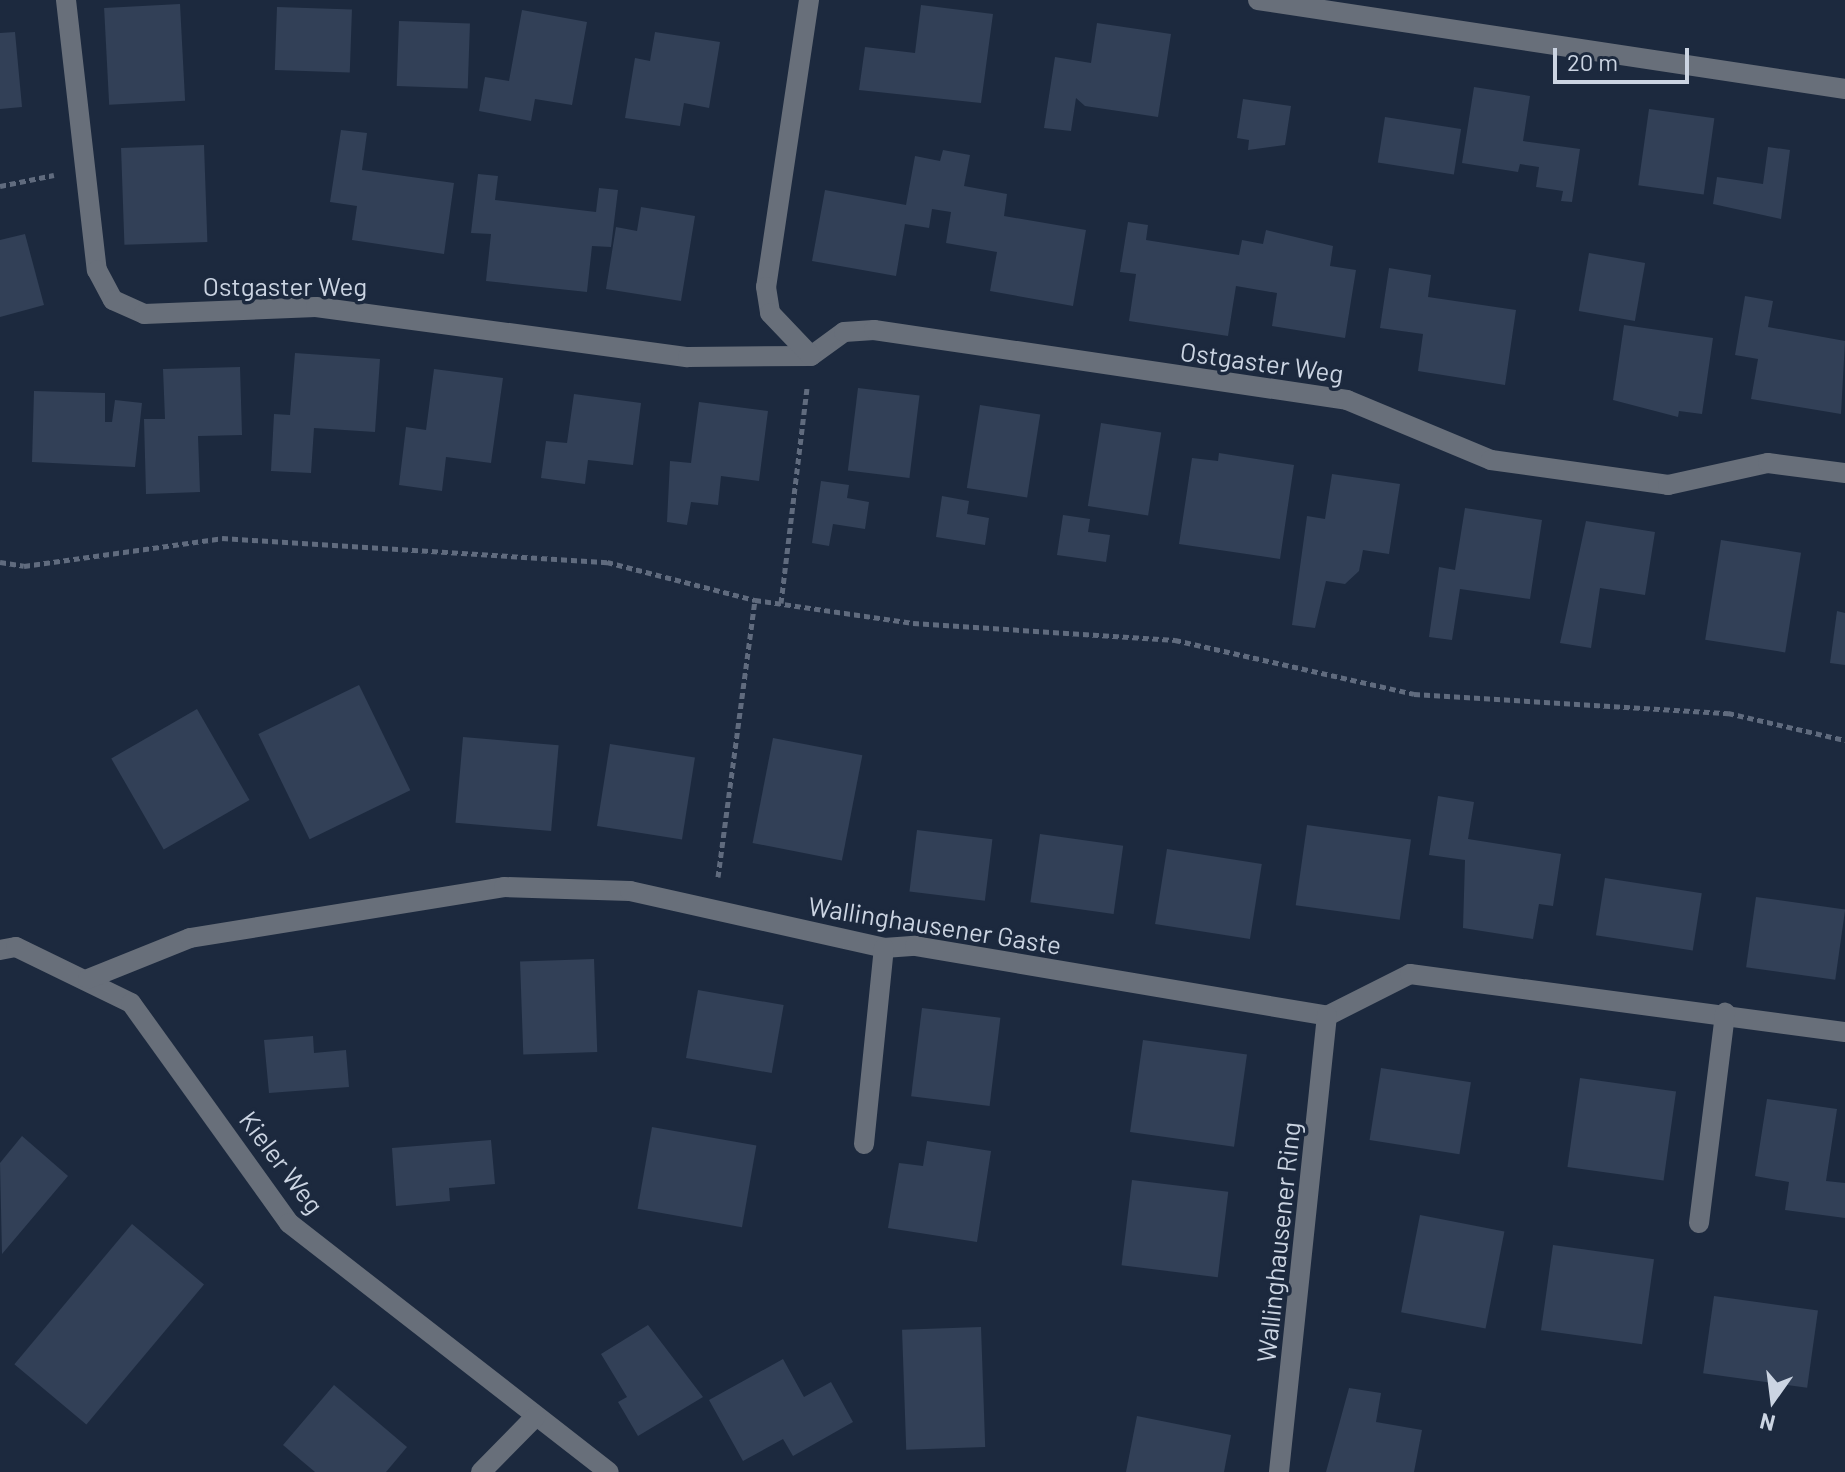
<!DOCTYPE html>
<html>
<head>
<meta charset="utf-8">
<style>
	body { margin:0 }
	#map { position:relative; width:1845px; height:1472px; overflow:hidden; background:#1c293e; font-family:Barlow,sans-serif }
	div>[style] { position:absolute }
	[style*='--x'] { left:calc(var(--x)*1px); top:calc(var(--y)*1px); width:calc(var(--w)*1px); rotate:calc(var(--a)*1deg) }
	.building>* { inset:0; background:#324057; transform-origin:0 0 }
	.path>* { height:5px; margin-top:-2.5px; transform-origin:0; background:repeating-linear-gradient(90deg,#606b7e 0 6px,transparent 0 10px) }
	.minor>* { height:20px; margin:-10px; padding:0 10px; transform-origin:10px; border-radius:10px; background:#686f7a }
	span { translate:-50% -50%; white-space:nowrap; text-align:center; line-height:1.15; -webkit-text-stroke:7px #1c293e; paint-order:stroke }
	.street-label { font-size:26px; color:#cbd4e2 }
	.north { position:absolute; left:1733px; top:1360px; width:80px; height:80px; -webkit-text-stroke:6px #1c293e; paint-order:stroke; rotate:194deg; font-size:22px; font-weight:700; line-height:32px; text-align:center; color:#cbd4e2 }
	.north::after { content:''; display:block; margin:auto; width:28px; height:36px; background:#cbd4e2; clip-path:polygon(50% 0,100% 100%,50% 72%,0 100%) }
	.scale { position:absolute; left:1553px; top:48px; width:136px; height:36px; box-sizing:border-box; border:4px solid #cbd4e2; border-top:0; padding-left:10px; font-size:24px; line-height:28px; white-space:nowrap; color:#cbd4e2; -webkit-text-stroke:6px #1c293e; paint-order:stroke }
</style>
</head>
<body>
<div id="map">
	<div class="building">
		<i style="left:180px;top:4px;width:97px;height:76px;rotate:87deg"></i>
		<i style="clip-path:polygon(921px 5px,993px 14px,981px 103px,859px 90px,865px 47px,915px 53px)"></i>
		<i style="left:277px;top:7px;width:75px;height:63px;rotate:2deg"></i>
		<i style="clip-path:polygon(522px 10px,587px 22px,572px 105px,535px 99px,531px 121px,479px 111px,485px 77px,509px 81px)"></i>
		<i style="left:399px;top:21px;width:71px;height:65px;rotate:2deg"></i>
		<i style="clip-path:polygon(1097px 23px,1171px 34px,1158px 117px,1085px 106px,1076px 98px,1071px 131px,1044px 128px,1055px 57px,1091px 63px)"></i>
		<i style="clip-path:polygon(15px 32px,22px 107px,0 109px,0 33px)"></i>
		<i style="clip-path:polygon(655px 32px,720px 42px,709px 108px,684px 103px,680px 126px,625px 118px,635px 58px,650px 61px)"></i>
		<i style="clip-path:polygon(1474px 87px,1530px 96px,1523px 141px,1580px 149px,1572px 202px,1561px 201px,1563px 191px,1536px 187px,1539px 167px,1520px 164px,1518px 172px,1462px 163px)"></i>
		<i style="clip-path:polygon(1243px 99px,1291px 106px,1285px 145px,1248px 150px,1249px 140px,1237px 138px)"></i>
		<i style="left:1649px;top:109px;width:66px;height:77px;rotate:8deg"></i>
		<i style="left:1385px;top:117px;width:77px;height:46px;rotate:9deg"></i>
		<i style="clip-path:polygon(341px 130px,367px 133px,362px 170px,454px 183px,444px 254px,352px 240px,357px 206px,330px 202px)"></i>
		<i style="left:204px;top:145px;width:97px;height:83px;rotate:88deg"></i>
		<i style="clip-path:polygon(1768px 147px,1790px 150px,1781px 219px,1713px 204px,1717px 177px,1763px 184px)"></i>
		<i style="clip-path:polygon(943px 150px,970px 155px,964px 186px,1007px 194px,1004px 216px,1086px 230px,1073px 306px,990px 291px,997px 252px,946px 243px,951px 212px,932px 209px,929px 228px,905px 224px,896px 276px,812px 261px,825px 190px,906px 205px,915px 156px,940px 161px)"></i>
		<i style="clip-path:polygon(478px 174px,498px 176px,495px 200px,546px 206px,596px 212px,599px 188px,618px 190px,611px 247px,592px 246px,587px 292px,486px 281px,491px 234px,471px 233px)"></i>
		<i style="clip-path:polygon(641px 207px,695px 216px,681px 301px,606px 289px,616px 227px,637px 231px)"></i>
		<i style="clip-path:polygon(1128px 222px,1148px 225px,1146px 240px,1239px 255px,1242px 240px,1263px 244px,1266px 230px,1333px 246px,1330px 266px,1356px 270px,1345px 338px,1272px 326px,1277px 293px,1236px 286px,1228px 336px,1129px 321px,1136px 274px,1120px 272px)"></i>
		<i style="clip-path:polygon(25px 234px,44px 305px,0 317px,0 240px)"></i>
		<i style="left:1589px;top:253px;width:57px;height:59px;rotate:10deg"></i>
		<i style="clip-path:polygon(1389px 268px,1431px 275px,1428px 297px,1516px 310px,1505px 385px,1418px 371px,1423px 334px,1380px 328px)"></i>
		<i style="clip-path:polygon(1745px 296px,1773px 301px,1768px 327px,1845px 341px,1841px 414px,1751px 399px,1758px 359px,1735px 355px)"></i>
		<i style="clip-path:polygon(1624px 325px,1713px 338px,1702px 414px,1679px 411px,1678px 417px,1613px 400px)"></i>
		<i style="clip-path:polygon(295px 353px,380px 359px,375px 432px,314px 428px,311px 473px,271px 471px,274px 414px,290px 415px)"></i>
		<i style="clip-path:polygon(240px 367px,242px 435px,198px 436px,200px 492px,146px 494px,144px 419px,165px 419px,163px 369px)"></i>
		<i style="clip-path:polygon(434px 369px,503px 378px,491px 463px,446px 457px,442px 491px,399px 485px,406px 427px,426px 430px)"></i>
		<i style="left:858px;top:388px;width:62px;height:83px;rotate:7deg"></i>
		<i style="clip-path:polygon(34px 391px,105px 393px,105px 422px,112px 422px,115px 400px,142px 403px,135px 467px,32px 462px)"></i>
		<i style="clip-path:polygon(574px 394px,641px 403px,633px 465px,588px 460px,585px 484px,541px 478px,546px 441px,567px 443px)"></i>
		<i style="clip-path:polygon(699px 402px,768px 411px,759px 481px,721px 476px,718px 505px,691px 502px,687px 525px,667px 522px,670px 461px,691px 463px)"></i>
		<i style="left:980px;top:405px;width:61px;height:84px;rotate:9deg"></i>
		<i style="left:1101px;top:423px;width:61px;height:84px;rotate:9deg"></i>
		<i style="clip-path:polygon(1219px 453px,1294px 465px,1280px 559px,1179px 544px,1192px 458px,1218px 461px)"></i>
		<i style="clip-path:polygon(1332px 474px,1400px 484px,1389px 554px,1363px 550px,1359px 571px,1345px 584px,1326px 581px,1315px 628px,1292px 625px,1307px 516px,1325px 519px)"></i>
		<i style="clip-path:polygon(821px 481px,849px 485px,847px 498px,869px 502px,865px 529px,833px 524px,829px 546px,812px 543px)"></i>
		<i style="clip-path:polygon(942px 496px,969px 501px,967px 514px,989px 518px,985px 545px,936px 537px)"></i>
		<i style="clip-path:polygon(1465px 508px,1542px 520px,1530px 599px,1460px 589px,1452px 640px,1429px 637px,1439px 567px,1455px 570px)"></i>
		<i style="clip-path:polygon(1063px 515px,1090px 519px,1088px 532px,1110px 535px,1106px 562px,1057px 555px)"></i>
		<i style="clip-path:polygon(1586px 521px,1655px 532px,1645px 595px,1600px 588px,1591px 648px,1560px 643px)"></i>
		<i style="left:1721px;top:540px;width:81px;height:101px;rotate:9deg"></i>
		<i style="clip-path:polygon(1837px 611px,1845px 613px,1845px 665px,1830px 663px)"></i>
		<i style="left:359px;top:685px;width:117px;height:112px;rotate:64deg"></i>
		<i style="left:197px;top:709px;width:105px;height:99px;rotate:60deg"></i>
		<i style="left:463px;top:737px;width:96px;height:86px;rotate:5deg"></i>
		<i style="left:773px;top:738px;width:91px;height:107px;rotate:11deg"></i>
		<i style="left:610px;top:744px;width:86px;height:83px;rotate:9deg"></i>
		<i style="clip-path:polygon(1438px 796px,1474px 802px,1468px 839px,1561px 854px,1553px 906px,1539px 904px,1533px 939px,1463px 928px,1465px 860px,1429px 855px)"></i>
		<i style="left:1307px;top:825px;width:105px;height:81px;rotate:8deg"></i>
		<i style="left:917px;top:830px;width:76px;height:62px;rotate:7deg"></i>
		<i style="left:1040px;top:834px;width:84px;height:69px;rotate:8deg"></i>
		<i style="left:1167px;top:849px;width:96px;height:76px;rotate:9deg"></i>
		<i style="left:1605px;top:878px;width:98px;height:58px;rotate:9deg"></i>
		<i style="left:1756px;top:897px;width:90px;height:71px;rotate:8deg"></i>
		<i style="left:594px;top:959px;width:93px;height:74px;rotate:88deg"></i>
		<i style="left:698px;top:990px;width:87px;height:69px;rotate:10deg"></i>
		<i style="left:922px;top:1008px;width:79px;height:89px;rotate:7deg"></i>
		<i style="clip-path:polygon(313px 1036px,314px 1053px,346px 1050px,349px 1087px,269px 1093px,264px 1040px)"></i>
		<i style="left:1143px;top:1040px;width:105px;height:93px;rotate:8deg"></i>
		<i style="left:1381px;top:1068px;width:91px;height:73px;rotate:9deg"></i>
		<i style="left:1580px;top:1078px;width:97px;height:90px;rotate:8deg"></i>
		<i style="clip-path:polygon(1767px 1099px,1837px 1109px,1826px 1181px,1845px 1183px,1845px 1218px,1785px 1210px,1789px 1182px,1755px 1176px)"></i>
		<i style="left:652px;top:1127px;width:106px;height:83px;rotate:10deg"></i>
		<i style="clip-path:polygon(22px 1136px,68px 1176px,2px 1254px,0 1163px)"></i>
		<i style="clip-path:polygon(491px 1140px,495px 1184px,449px 1188px,450px 1201px,396px 1206px,392px 1148px)"></i>
		<i style="clip-path:polygon(927px 1141px,991px 1151px,977px 1242px,888px 1228px,899px 1163px,923px 1166px)"></i>
		<i style="left:1132px;top:1180px;width:97px;height:86px;rotate:7deg"></i>
		<i style="left:1420px;top:1215px;width:86px;height:99px;rotate:11deg"></i>
		<i style="left:132px;top:1224px;width:94px;height:183px;rotate:40deg"></i>
		<i style="left:1553px;top:1245px;width:102px;height:86px;rotate:8deg"></i>
		<i style="left:1714px;top:1296px;width:105px;height:78px;rotate:8deg"></i>
		<i style="clip-path:polygon(648px 1325px,703px 1397px,638px 1436px,618px 1402px,627px 1397px,601px 1354px)"></i>
		<i style="left:981px;top:1327px;width:120px;height:79px;rotate:88deg"></i>
		<i style="clip-path:polygon(783px 1359px,804px 1397px,831px 1382px,853px 1422px,793px 1456px,783px 1439px,743px 1461px,709px 1400px)"></i>
		<i style="clip-path:polygon(334px 1385px,407px 1447px,386px 1472px,315px 1472px,283px 1445px)"></i>
		<i style="clip-path:polygon(1349px 1388px,1381px 1393px,1376px 1422px,1422px 1430px,1414px 1472px,1326px 1472px)"></i>
		<i style="clip-path:polygon(1137px 1416px,1231px 1435px,1224px 1472px,1126px 1472px)"></i>
	</div>
	<div class="path">
		<i style="--x:0;--y:186;--w:55;--a:-11.5"></i>
		<i style="--x:0;--y:562;--w:24;--a:9"></i>
		<i style="--x:24;--y:566;--w:200;--a:-8"></i>
		<i style="--x:222;--y:538;--w:386;--a:3.6"></i>
		<i style="--x:607;--y:562;--w:153;--a:14.4"></i>
		<i style="--x:755;--y:600;--w:160;--a:8.3"></i>
		<i style="--x:913;--y:623;--w:263;--a:3.7"></i>
		<i style="--x:1175;--y:640;--w:245;--a:12.7"></i>
		<i style="--x:1414;--y:694;--w:315;--a:3.5"></i>
		<i style="--x:1728;--y:713;--w:120;--a:13"></i>
		<i style="--x:781;--y:603;--w:216;--a:-83.1"></i>
		<i style="--x:718;--y:877;--w:279;--a:-82.4"></i>
	</div>
	<div class="minor">
		<i style="--x:66;--y:0;--w:272;--a:83.5"></i>
		<i style="--x:97;--y:270;--w:34;--a:62"></i>
		<i style="--x:113;--y:300;--w:34;--a:24"></i>
		<i style="--x:144;--y:314;--w:172;--a:-2.3"></i>
		<i style="--x:316;--y:307;--w:375;--a:7.7"></i>
		<i style="--x:688;--y:357;--w:123;--a:-0.5"></i>
		<i style="--x:811;--y:356;--w:41;--a:-36"></i>
		<i style="--x:844;--y:332;--w:30;--a:-4"></i>
		<i style="--x:874;--y:330;--w:478;--a:8.4"></i>
		<i style="--x:1347;--y:400;--w:156;--a:22.6"></i>
		<i style="--x:1491;--y:460;--w:179;--a:8"></i>
		<i style="--x:1668;--y:485;--w:102;--a:-12.4"></i>
		<i style="--x:1768;--y:463;--w:78;--a:7.4"></i>
		<i style="--x:809;--y:0;--w:290;--a:98.5"></i>
		<i style="--x:766;--y:287;--w:26;--a:81"></i>
		<i style="--x:770;--y:313;--w:59;--a:46.4"></i>
		<i style="--x:1258;--y:0;--w:594;--a:8.62"></i>
		<i style="--x:0;--y:950;--w:16;--a:-11"></i>
		<i style="--x:16;--y:947;--w:128;--a:26"></i>
		<i style="--x:131;--y:1003;--w:271;--a:54.3"></i>
		<i style="--x:289;--y:1223;--w:405;--a:37.9"></i>
		<i style="--x:88;--y:979;--w:110;--a:-21.9"></i>
		<i style="--x:190;--y:938;--w:318;--a:-9.2"></i>
		<i style="--x:504;--y:887;--w:126;--a:1.8"></i>
		<i style="--x:630;--y:891;--w:260;--a:12.6"></i>
		<i style="--x:884;--y:948;--w:31;--a:-4"></i>
		<i style="--x:915;--y:946;--w:418;--a:9.6"></i>
		<i style="--x:1327;--y:1016;--w:93;--a:-26.8"></i>
		<i style="--x:1410;--y:974;--w:439;--a:7.6"></i>
		<i style="--x:864;--y:1144;--w:197;--a:-84.2"></i>
		<i style="--x:1699;--y:1223;--w:212;--a:-82.9"></i>
		<i style="--x:481;--y:1472;--w:78;--a:-45.5"></i>
		<i style="--x:1279;--y:1472;--w:459;--a:-84"></i>
	</div>
	<div class="street-label">
		<span style="left:285px;top:286px">Ostgaster Weg</span>
		<span style="left:1262px;top:362px;rotate:8deg">Ostgaster Weg</span>
		<span style="left:935px;top:925px;rotate:9deg">Wallinghausener Gaste</span>
		<span style="left:282px;top:1162px;rotate:53deg">Kieler Weg</span>
		<span style="left:1278px;top:1242px;rotate:-84deg">Wallinghausener Ring</span>
	</div>
	<div class="north">N</div>
	<div class="scale">20 m</div>
</div>
</body>
</html>
